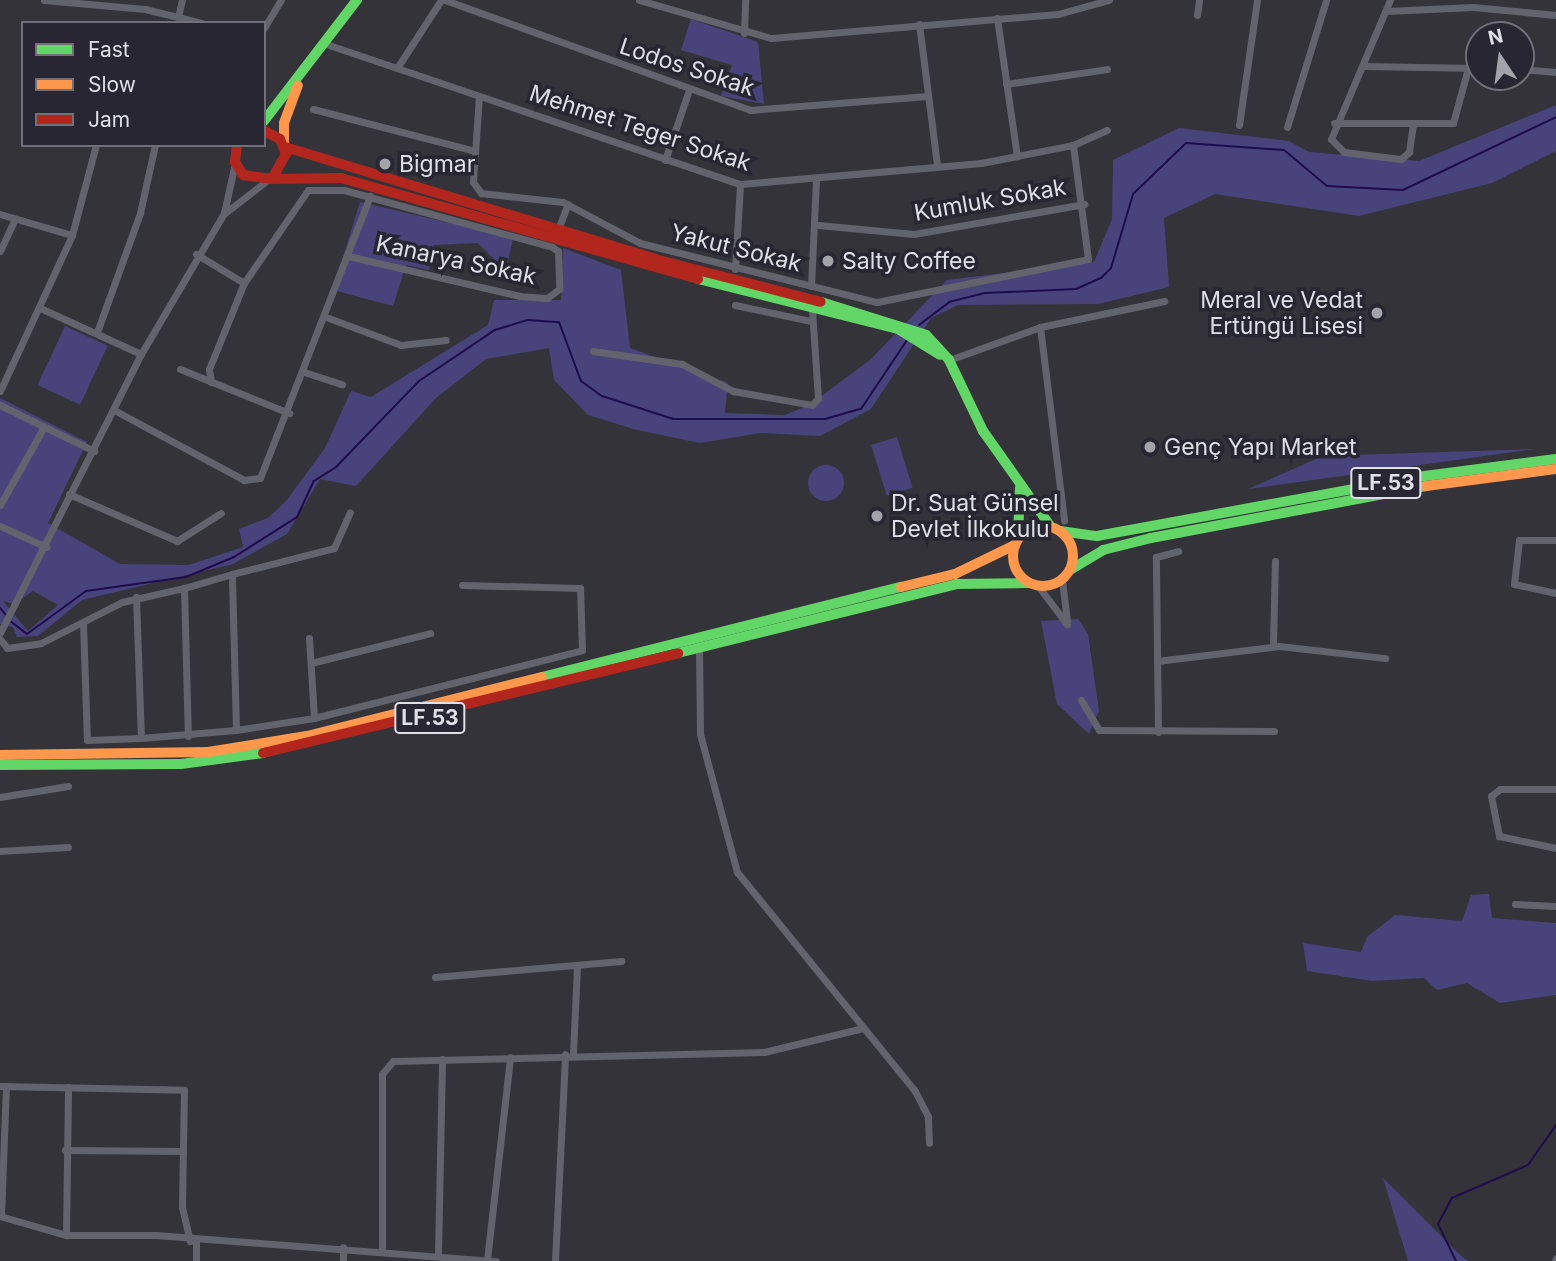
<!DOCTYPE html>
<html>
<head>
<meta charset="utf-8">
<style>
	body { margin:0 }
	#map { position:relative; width:1556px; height:1261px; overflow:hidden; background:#333339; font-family:Inter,sans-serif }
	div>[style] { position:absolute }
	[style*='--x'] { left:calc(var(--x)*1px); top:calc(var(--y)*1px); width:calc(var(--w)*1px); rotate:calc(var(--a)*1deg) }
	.green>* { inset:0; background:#49437c; transform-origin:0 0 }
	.round { border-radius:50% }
	.stream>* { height:2px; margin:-1px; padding:0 1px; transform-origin:1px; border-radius:1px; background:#1e0c4c }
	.street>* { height:7px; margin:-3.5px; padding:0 3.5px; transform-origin:3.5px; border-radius:3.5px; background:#63636e }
	.fast>* { height:10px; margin:-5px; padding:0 5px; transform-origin:5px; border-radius:5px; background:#63d668 }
	.slow>* { height:10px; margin:-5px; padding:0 5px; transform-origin:5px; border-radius:5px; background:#ff974d }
	.slow>.ring { margin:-5px; padding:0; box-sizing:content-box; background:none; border:10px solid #ff974d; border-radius:50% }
	.jam>* { height:10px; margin:-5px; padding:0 5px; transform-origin:5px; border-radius:5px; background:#b3261e }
	.dots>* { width:19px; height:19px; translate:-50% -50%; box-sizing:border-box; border:4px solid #272632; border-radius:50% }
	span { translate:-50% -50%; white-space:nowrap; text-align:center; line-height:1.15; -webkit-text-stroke:7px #272632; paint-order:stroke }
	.shield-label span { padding:2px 5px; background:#272632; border:2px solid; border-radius:5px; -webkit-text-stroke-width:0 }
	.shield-label { font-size:21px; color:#dfdfe7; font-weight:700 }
	.street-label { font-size:23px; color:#dfdfe7 }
	.poi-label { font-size:23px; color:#dfdfe7 }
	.left { translate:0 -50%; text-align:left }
	.right { translate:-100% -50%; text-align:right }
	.legend { position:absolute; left:21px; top:21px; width:245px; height:126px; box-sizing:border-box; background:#272632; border:2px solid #71707a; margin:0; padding:9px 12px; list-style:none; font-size:21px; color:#dfdfe7 }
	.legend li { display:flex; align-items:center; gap:14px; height:35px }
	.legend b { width:35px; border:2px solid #71707a }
	.north { position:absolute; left:1465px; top:21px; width:70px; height:70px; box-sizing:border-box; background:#272632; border:2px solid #71707a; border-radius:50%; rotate:347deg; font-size:19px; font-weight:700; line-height:28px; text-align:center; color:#dfdfe7 }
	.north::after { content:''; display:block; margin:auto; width:24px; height:32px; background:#a3a3aa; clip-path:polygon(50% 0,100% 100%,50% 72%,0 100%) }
</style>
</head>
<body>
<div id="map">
	<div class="green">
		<i style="clip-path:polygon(691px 19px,758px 42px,764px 104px,721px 96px,732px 65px,681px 50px)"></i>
		<i style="clip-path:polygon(evenodd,1556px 105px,1556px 151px,1492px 183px,1359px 216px,1215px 194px,1164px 218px,1169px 287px,1098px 304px,958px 305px,931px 318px,871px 409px,820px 436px,760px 433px,700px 443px,637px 430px,588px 415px,554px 380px,549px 348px,486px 359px,436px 398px,356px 486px,320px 479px,287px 534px,233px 564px,82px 600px,38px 636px,17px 637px,13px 627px,0 624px,0 398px,87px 442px,48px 523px,120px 564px,189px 565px,243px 547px,239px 529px,268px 518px,286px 501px,325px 448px,351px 391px,371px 397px,488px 325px,494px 300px,561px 300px,563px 248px,621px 270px,630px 348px,728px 383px,725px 413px,785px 415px,811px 404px,870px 360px,947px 280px,1094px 262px,1112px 219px,1113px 160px,1179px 128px,1289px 141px,1309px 152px,1419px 161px,1556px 105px,33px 591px,58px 605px,28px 631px,3px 601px,14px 604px,33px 591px)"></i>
		<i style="clip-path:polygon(360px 202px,513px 238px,506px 271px,478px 243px,434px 245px,429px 270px,406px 265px,393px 306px,333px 290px)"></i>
		<i style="left:65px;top:326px;width:47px;height:65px;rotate:25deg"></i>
		<i style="left:897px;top:437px;width:53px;height:27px;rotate:73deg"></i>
		<i style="clip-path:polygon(1535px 449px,1248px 489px,1323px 456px)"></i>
		<i class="round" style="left:808px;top:465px;width:36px;height:36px"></i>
		<i style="clip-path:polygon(1078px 619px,1088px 634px,1099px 711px,1089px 734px,1057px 704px,1041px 621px)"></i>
		<i style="clip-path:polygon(1489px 894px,1492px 918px,1556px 923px,1556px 995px,1500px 1003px,1467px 983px,1437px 990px,1424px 978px,1372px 981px,1307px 971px,1303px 943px,1361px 952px,1367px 937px,1395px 915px,1462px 921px,1471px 895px)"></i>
		<i style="clip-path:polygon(1383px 1178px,1459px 1254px,1468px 1261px,1408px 1261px)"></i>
	</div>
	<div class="stream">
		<i style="--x:919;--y:325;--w:38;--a:-37"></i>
		<i style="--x:949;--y:302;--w:37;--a:-14"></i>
		<i style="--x:985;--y:293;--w:91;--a:-2.5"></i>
		<i style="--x:1076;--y:289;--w:27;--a:-24"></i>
		<i style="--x:1101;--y:278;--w:14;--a:-45"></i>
		<i style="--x:1111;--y:268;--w:77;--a:-73.4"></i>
		<i style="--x:1133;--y:194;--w:74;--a:-43.9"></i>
		<i style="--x:1186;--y:143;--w:98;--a:4.1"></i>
		<i style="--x:1284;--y:150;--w:56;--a:39.9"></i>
		<i style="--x:1327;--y:186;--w:76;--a:3"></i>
		<i style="--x:1403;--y:190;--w:170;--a:-25.5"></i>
		<i style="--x:0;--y:608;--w:9;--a:49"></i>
		<i style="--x:9;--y:620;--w:23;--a:38"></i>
		<i style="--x:27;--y:634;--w:73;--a:-36.1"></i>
		<i style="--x:86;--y:591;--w:101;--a:-8"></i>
		<i style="--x:186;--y:577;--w:52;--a:-22.6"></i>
		<i style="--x:234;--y:557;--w:75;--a:-32.4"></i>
		<i style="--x:297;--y:517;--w:40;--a:-65"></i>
		<i style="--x:314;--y:481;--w:26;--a:-32"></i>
		<i style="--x:336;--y:467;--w:120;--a:-46"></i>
		<i style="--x:419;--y:381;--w:92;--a:-33.9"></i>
		<i style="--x:495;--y:330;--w:34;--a:-17"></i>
		<i style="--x:528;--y:320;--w:31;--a:4"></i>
		<i style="--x:559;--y:322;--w:63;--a:69.6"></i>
		<i style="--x:581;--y:381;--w:26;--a:36"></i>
		<i style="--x:602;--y:396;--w:75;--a:17.9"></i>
		<i style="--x:673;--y:419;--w:152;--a:0"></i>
		<i style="--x:825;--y:419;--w:37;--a:-16"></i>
		<i style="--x:861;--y:409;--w:83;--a:-56.3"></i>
		<i style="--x:1456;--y:1261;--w:41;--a:-115.9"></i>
		<i style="--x:1438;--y:1224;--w:30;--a:-62"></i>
		<i style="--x:1452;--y:1198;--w:83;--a:-23.5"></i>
		<i style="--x:1528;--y:1165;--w:49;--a:-55"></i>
	</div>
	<div class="street">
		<i style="--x:44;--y:0;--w:101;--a:5.1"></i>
		<i style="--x:145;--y:9;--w:59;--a:13.8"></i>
		<i style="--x:445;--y:0;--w:324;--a:19.8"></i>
		<i style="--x:750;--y:110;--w:178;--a:-4.5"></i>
		<i style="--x:639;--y:0;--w:137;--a:16.1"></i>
		<i style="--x:771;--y:38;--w:288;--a:-4.8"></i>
		<i style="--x:1058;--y:14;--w:53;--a:-15.4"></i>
		<i style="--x:1390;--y:0;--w:151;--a:113"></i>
		<i style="--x:1331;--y:139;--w:18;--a:45"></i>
		<i style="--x:1344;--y:152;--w:57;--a:7"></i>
		<i style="--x:1401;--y:159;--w:11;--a:-41"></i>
		<i style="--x:1409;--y:152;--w:28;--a:-82"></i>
		<i style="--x:1386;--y:11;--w:87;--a:-2.6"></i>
		<i style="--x:1473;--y:7;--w:83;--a:5.5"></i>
		<i style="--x:1197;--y:15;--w:15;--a:-82"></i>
		<i style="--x:178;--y:17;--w:17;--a:-77"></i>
		<i style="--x:997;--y:18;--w:140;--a:81.8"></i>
		<i style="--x:919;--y:24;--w:141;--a:82.7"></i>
		<i style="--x:264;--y:28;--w:33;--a:-59"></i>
		<i style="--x:744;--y:33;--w:33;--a:-88"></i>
		<i style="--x:326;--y:44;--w:437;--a:18.7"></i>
		<i style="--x:740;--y:184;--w:242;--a:-5"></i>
		<i style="--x:981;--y:163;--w:94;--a:-11.1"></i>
		<i style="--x:1363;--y:66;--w:116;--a:1"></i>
		<i style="--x:397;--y:68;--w:81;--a:-57.1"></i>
		<i style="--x:1521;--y:69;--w:35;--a:5"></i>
		<i style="--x:1006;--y:84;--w:102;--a:-8.4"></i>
		<i style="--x:479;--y:96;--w:86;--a:94"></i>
		<i style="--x:473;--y:182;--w:14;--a:54"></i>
		<i style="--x:481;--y:193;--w:82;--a:6.3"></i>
		<i style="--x:563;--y:202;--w:87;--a:28"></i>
		<i style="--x:640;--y:243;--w:244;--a:14"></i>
		<i style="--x:877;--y:302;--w:215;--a:-11.5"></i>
		<i style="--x:1088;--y:259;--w:115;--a:-97.5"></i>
		<i style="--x:313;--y:109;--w:167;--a:14.5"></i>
		<i style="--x:1334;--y:123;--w:119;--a:0"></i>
		<i style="--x:1453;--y:123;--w:57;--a:-74.7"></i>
		<i style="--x:1239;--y:125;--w:126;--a:-81.8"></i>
		<i style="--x:1287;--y:127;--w:133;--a:-72.9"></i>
		<i style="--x:1073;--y:145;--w:37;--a:-24"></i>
		<i style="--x:665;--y:160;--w:74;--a:-71.1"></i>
		<i style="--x:225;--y:213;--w:51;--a:-37.8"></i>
		<i style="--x:0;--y:214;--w:75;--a:16.3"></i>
		<i style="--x:818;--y:225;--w:96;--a:5.4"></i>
		<i style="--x:914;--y:234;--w:173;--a:-10"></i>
		<i style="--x:557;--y:232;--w:30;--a:-69"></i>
		<i style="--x:0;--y:251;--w:35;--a:-65"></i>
		<i style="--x:196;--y:254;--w:56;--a:31.1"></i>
		<i style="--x:735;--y:269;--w:85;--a:-86.6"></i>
		<i style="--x:811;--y:286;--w:108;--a:-87.3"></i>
		<i style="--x:735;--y:305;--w:78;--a:11.9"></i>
		<i style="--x:40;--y:308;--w:111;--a:24.5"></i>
		<i style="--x:326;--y:317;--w:80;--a:20.5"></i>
		<i style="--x:401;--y:345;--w:45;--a:-6.3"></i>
		<i style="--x:1040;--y:327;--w:195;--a:82.9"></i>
		<i style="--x:97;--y:332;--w:127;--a:-70.1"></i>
		<i style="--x:140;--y:213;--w:70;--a:-77.6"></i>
		<i style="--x:593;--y:351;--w:90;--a:8.3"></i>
		<i style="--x:682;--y:364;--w:58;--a:27.9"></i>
		<i style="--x:733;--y:391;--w:80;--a:10"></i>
		<i style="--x:812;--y:405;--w:9;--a:-49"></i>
		<i style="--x:818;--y:398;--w:87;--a:-93.9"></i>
		<i style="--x:949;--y:360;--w:97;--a:-19.9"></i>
		<i style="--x:1040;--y:327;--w:127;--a:-11.8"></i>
		<i style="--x:180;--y:369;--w:118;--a:22"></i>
		<i style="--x:304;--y:372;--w:40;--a:18"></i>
		<i style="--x:211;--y:382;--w:13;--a:-99"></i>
		<i style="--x:209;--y:369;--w:93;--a:-67.9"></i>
		<i style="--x:244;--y:283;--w:113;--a:-55.5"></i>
		<i style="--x:308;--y:190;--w:36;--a:0"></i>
		<i style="--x:344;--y:190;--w:216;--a:15.3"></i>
		<i style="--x:552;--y:247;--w:7;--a:34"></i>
		<i style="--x:558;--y:251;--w:38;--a:88"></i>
		<i style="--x:559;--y:289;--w:15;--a:143"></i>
		<i style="--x:547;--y:298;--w:27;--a:-176"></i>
		<i style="--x:520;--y:296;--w:177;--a:-166.9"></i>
		<i style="--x:0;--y:391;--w:172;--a:-65.2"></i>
		<i style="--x:72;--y:235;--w:93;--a:-75.1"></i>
		<i style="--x:0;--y:405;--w:105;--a:26.1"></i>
		<i style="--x:114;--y:410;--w:148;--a:28.3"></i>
		<i style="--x:244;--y:480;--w:16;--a:-7"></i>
		<i style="--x:260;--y:478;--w:303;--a:-68.7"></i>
		<i style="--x:69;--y:494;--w:118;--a:23.5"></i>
		<i style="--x:177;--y:541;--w:52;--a:-32.5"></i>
		<i style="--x:0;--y:505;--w:90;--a:-60.6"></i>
		<i style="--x:0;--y:526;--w:51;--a:24.5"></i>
		<i style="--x:1556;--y:540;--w:37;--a:180"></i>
		<i style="--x:1519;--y:540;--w:44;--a:96.5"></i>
		<i style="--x:1514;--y:584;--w:43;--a:12.1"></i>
		<i style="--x:232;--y:574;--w:105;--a:-14.3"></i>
		<i style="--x:334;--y:548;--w:39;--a:-66"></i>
		<i style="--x:1062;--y:580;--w:41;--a:83"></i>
		<i style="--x:1038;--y:586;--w:48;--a:52.7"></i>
		<i style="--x:136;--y:597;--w:141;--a:88"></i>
		<i style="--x:141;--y:738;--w:95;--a:-4.8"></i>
		<i style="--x:236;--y:730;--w:156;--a:-91.5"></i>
		<i style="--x:232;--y:574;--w:50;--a:163.7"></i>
		<i style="--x:83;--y:622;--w:118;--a:88.1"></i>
		<i style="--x:87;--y:740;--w:54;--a:-2.1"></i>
		<i style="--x:0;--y:633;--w:313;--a:-63.2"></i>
		<i style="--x:141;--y:354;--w:164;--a:-59.5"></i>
		<i style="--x:224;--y:213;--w:51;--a:-77.6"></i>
		<i style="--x:309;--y:638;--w:80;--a:86.4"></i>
		<i style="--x:0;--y:639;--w:11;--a:52"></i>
		<i style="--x:7;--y:648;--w:34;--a:-8"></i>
		<i style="--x:41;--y:643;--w:91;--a:-26.8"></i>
		<i style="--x:122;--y:602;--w:64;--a:-12.7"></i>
		<i style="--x:184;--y:588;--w:148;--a:88.5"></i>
		<i style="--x:1273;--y:646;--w:85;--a:-88.7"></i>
		<i style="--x:699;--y:649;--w:85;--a:89.3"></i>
		<i style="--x:700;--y:734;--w:143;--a:75"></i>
		<i style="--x:737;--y:872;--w:282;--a:50.9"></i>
		<i style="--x:915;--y:1091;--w:29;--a:63"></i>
		<i style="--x:928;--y:1117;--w:26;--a:88"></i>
		<i style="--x:1157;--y:661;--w:123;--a:-7"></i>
		<i style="--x:1279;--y:646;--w:107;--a:6.5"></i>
		<i style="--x:311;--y:663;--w:123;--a:-14.1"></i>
		<i style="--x:1081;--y:700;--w:35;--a:59"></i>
		<i style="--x:1099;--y:730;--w:175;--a:0.3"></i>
		<i style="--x:236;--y:730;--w:79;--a:-8.7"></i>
		<i style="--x:314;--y:718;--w:276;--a:-14.2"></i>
		<i style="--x:582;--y:650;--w:62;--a:-91.8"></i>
		<i style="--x:580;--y:588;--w:118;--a:-178.5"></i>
		<i style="--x:1158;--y:732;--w:175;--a:-90.7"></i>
		<i style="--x:1156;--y:557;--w:23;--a:-15"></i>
		<i style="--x:1556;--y:789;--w:56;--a:180"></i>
		<i style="--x:1500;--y:789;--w:11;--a:142"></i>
		<i style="--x:1491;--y:796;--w:41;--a:78.7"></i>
		<i style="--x:1499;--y:836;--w:58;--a:11.9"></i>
		<i style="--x:0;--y:797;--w:69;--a:-9.2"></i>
		<i style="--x:0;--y:851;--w:68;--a:-3.4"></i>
		<i style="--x:1515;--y:904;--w:41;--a:2.8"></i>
		<i style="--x:435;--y:977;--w:187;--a:-4.9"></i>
		<i style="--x:573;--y:1054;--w:89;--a:-87.4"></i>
		<i style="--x:0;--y:1086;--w:184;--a:1.2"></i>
		<i style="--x:184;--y:1090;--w:117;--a:91"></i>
		<i style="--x:182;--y:1207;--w:35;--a:77"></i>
		<i style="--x:65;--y:1150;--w:118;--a:0.5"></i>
		<i style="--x:0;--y:1216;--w:69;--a:16.1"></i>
		<i style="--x:66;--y:1235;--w:90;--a:0"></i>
		<i style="--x:156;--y:1235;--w:341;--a:4.4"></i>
		<i style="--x:1;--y:1216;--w:130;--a:-87.8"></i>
		<i style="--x:66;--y:1235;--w:148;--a:-89.2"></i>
		<i style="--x:382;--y:1250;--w:176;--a:-90"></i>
		<i style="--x:382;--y:1074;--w:17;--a:-50"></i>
		<i style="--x:393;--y:1061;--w:371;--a:-1.4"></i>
		<i style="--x:764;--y:1052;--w:102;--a:-13.6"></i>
		<i style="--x:438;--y:1254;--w:195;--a:-88.8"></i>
		<i style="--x:487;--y:1260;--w:204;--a:-83.5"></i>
		<i style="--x:196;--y:1261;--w:19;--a:-90"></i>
		<i style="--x:343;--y:1261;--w:14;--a:-90"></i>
		<i style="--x:555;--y:1261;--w:207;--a:-87.2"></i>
		<i style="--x:1555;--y:1261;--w:3;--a:-72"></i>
	</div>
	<div class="fast">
		<i style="--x:264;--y:121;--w:153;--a:-52.5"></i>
		<i style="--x:698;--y:279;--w:206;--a:14"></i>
		<i style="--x:898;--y:329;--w:49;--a:31.8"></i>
		<i style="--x:821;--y:302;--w:110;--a:17.4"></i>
		<i style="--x:926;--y:335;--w:34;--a:47"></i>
		<i style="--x:949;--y:360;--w:79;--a:64.4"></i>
		<i style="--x:983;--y:431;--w:118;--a:54.7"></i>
		<i style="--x:1060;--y:531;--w:37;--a:8"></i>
		<i style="--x:1097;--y:536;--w:325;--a:-10.4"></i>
		<i style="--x:1417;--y:477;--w:140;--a:-7.4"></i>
		<i style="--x:1018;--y:539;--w:51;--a:-87.8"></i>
		<i style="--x:1070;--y:570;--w:39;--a:-31"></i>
		<i style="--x:1103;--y:550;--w:49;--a:-14"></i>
		<i style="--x:1151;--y:538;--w:280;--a:-10.7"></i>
		<i style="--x:678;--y:653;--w:286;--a:-13.9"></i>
		<i style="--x:956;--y:584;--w:72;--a:-0.8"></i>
		<i style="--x:542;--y:677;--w:370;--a:-14.1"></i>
		<i style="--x:0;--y:765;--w:181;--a:-0.3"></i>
		<i style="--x:181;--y:764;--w:83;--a:-7.6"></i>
	</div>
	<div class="slow">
		<i style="--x:284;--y:145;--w:22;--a:-90"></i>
		<i style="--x:284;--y:123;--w:40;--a:-69.8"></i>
		<i style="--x:1426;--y:486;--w:131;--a:-7.5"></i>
		<i class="ring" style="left:1013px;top:526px;width:50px;height:50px"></i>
		<i style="--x:901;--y:587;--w:56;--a:-13.5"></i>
		<i style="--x:955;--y:574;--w:67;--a:-25.8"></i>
		<i style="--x:0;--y:755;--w:208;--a:-0.8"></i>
		<i style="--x:208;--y:752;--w:100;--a:-9.2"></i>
		<i style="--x:307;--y:736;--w:242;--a:-14.1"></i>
	</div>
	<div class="jam">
		<i style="--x:237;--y:145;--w:17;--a:97"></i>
		<i style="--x:235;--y:162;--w:15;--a:58"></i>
		<i style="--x:243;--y:175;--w:29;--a:8"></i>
		<i style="--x:272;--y:179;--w:29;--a:-61"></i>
		<i style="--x:286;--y:154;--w:16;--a:-112"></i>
		<i style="--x:280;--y:139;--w:18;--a:-153"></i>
		<i style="--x:285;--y:147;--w:387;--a:16.8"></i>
		<i style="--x:655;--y:259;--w:171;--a:14.5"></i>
		<i style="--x:272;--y:179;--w:69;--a:-0.8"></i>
		<i style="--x:341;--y:178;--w:371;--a:15.8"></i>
		<i style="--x:263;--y:753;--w:427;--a:-13.5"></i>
	</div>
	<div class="dots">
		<i style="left:385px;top:164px;background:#a3a3aa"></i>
		<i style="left:828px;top:261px;background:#a3a3aa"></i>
		<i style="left:1377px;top:313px;background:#a3a3aa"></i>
		<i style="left:1150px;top:447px;background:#a3a3aa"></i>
		<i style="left:877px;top:516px;background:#a3a3aa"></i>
	</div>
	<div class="shield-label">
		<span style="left:1386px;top:483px">LF.53</span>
		<span style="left:430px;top:718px">LF.53</span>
	</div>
	<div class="street-label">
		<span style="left:687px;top:67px;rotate:18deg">Lodos Sokak</span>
		<span style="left:640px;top:128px;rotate:18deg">Mehmet Teger Sokak</span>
		<span style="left:990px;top:200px;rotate:-10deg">Kumluk Sokak</span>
		<span style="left:736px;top:248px;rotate:14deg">Yakut Sokak</span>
		<span style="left:456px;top:260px;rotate:12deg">Kanarya Sokak</span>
	</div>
	<div class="poi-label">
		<span class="left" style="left:399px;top:164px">Bigmar</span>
		<span class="left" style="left:842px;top:261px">Salty Coffee</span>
		<span class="right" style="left:1363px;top:313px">Meral ve Vedat<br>Ertüngü Lisesi</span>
		<span class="left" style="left:1164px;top:447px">Genç Yapı Market</span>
		<span class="left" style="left:891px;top:516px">Dr. Suat Günsel<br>Devlet İlkokulu</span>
	</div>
	<ul class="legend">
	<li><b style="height:9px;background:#63d668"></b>Fast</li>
	<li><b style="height:9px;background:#ff974d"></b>Slow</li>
	<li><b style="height:9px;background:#b3261e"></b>Jam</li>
	</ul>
	<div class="north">N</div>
</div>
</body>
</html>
